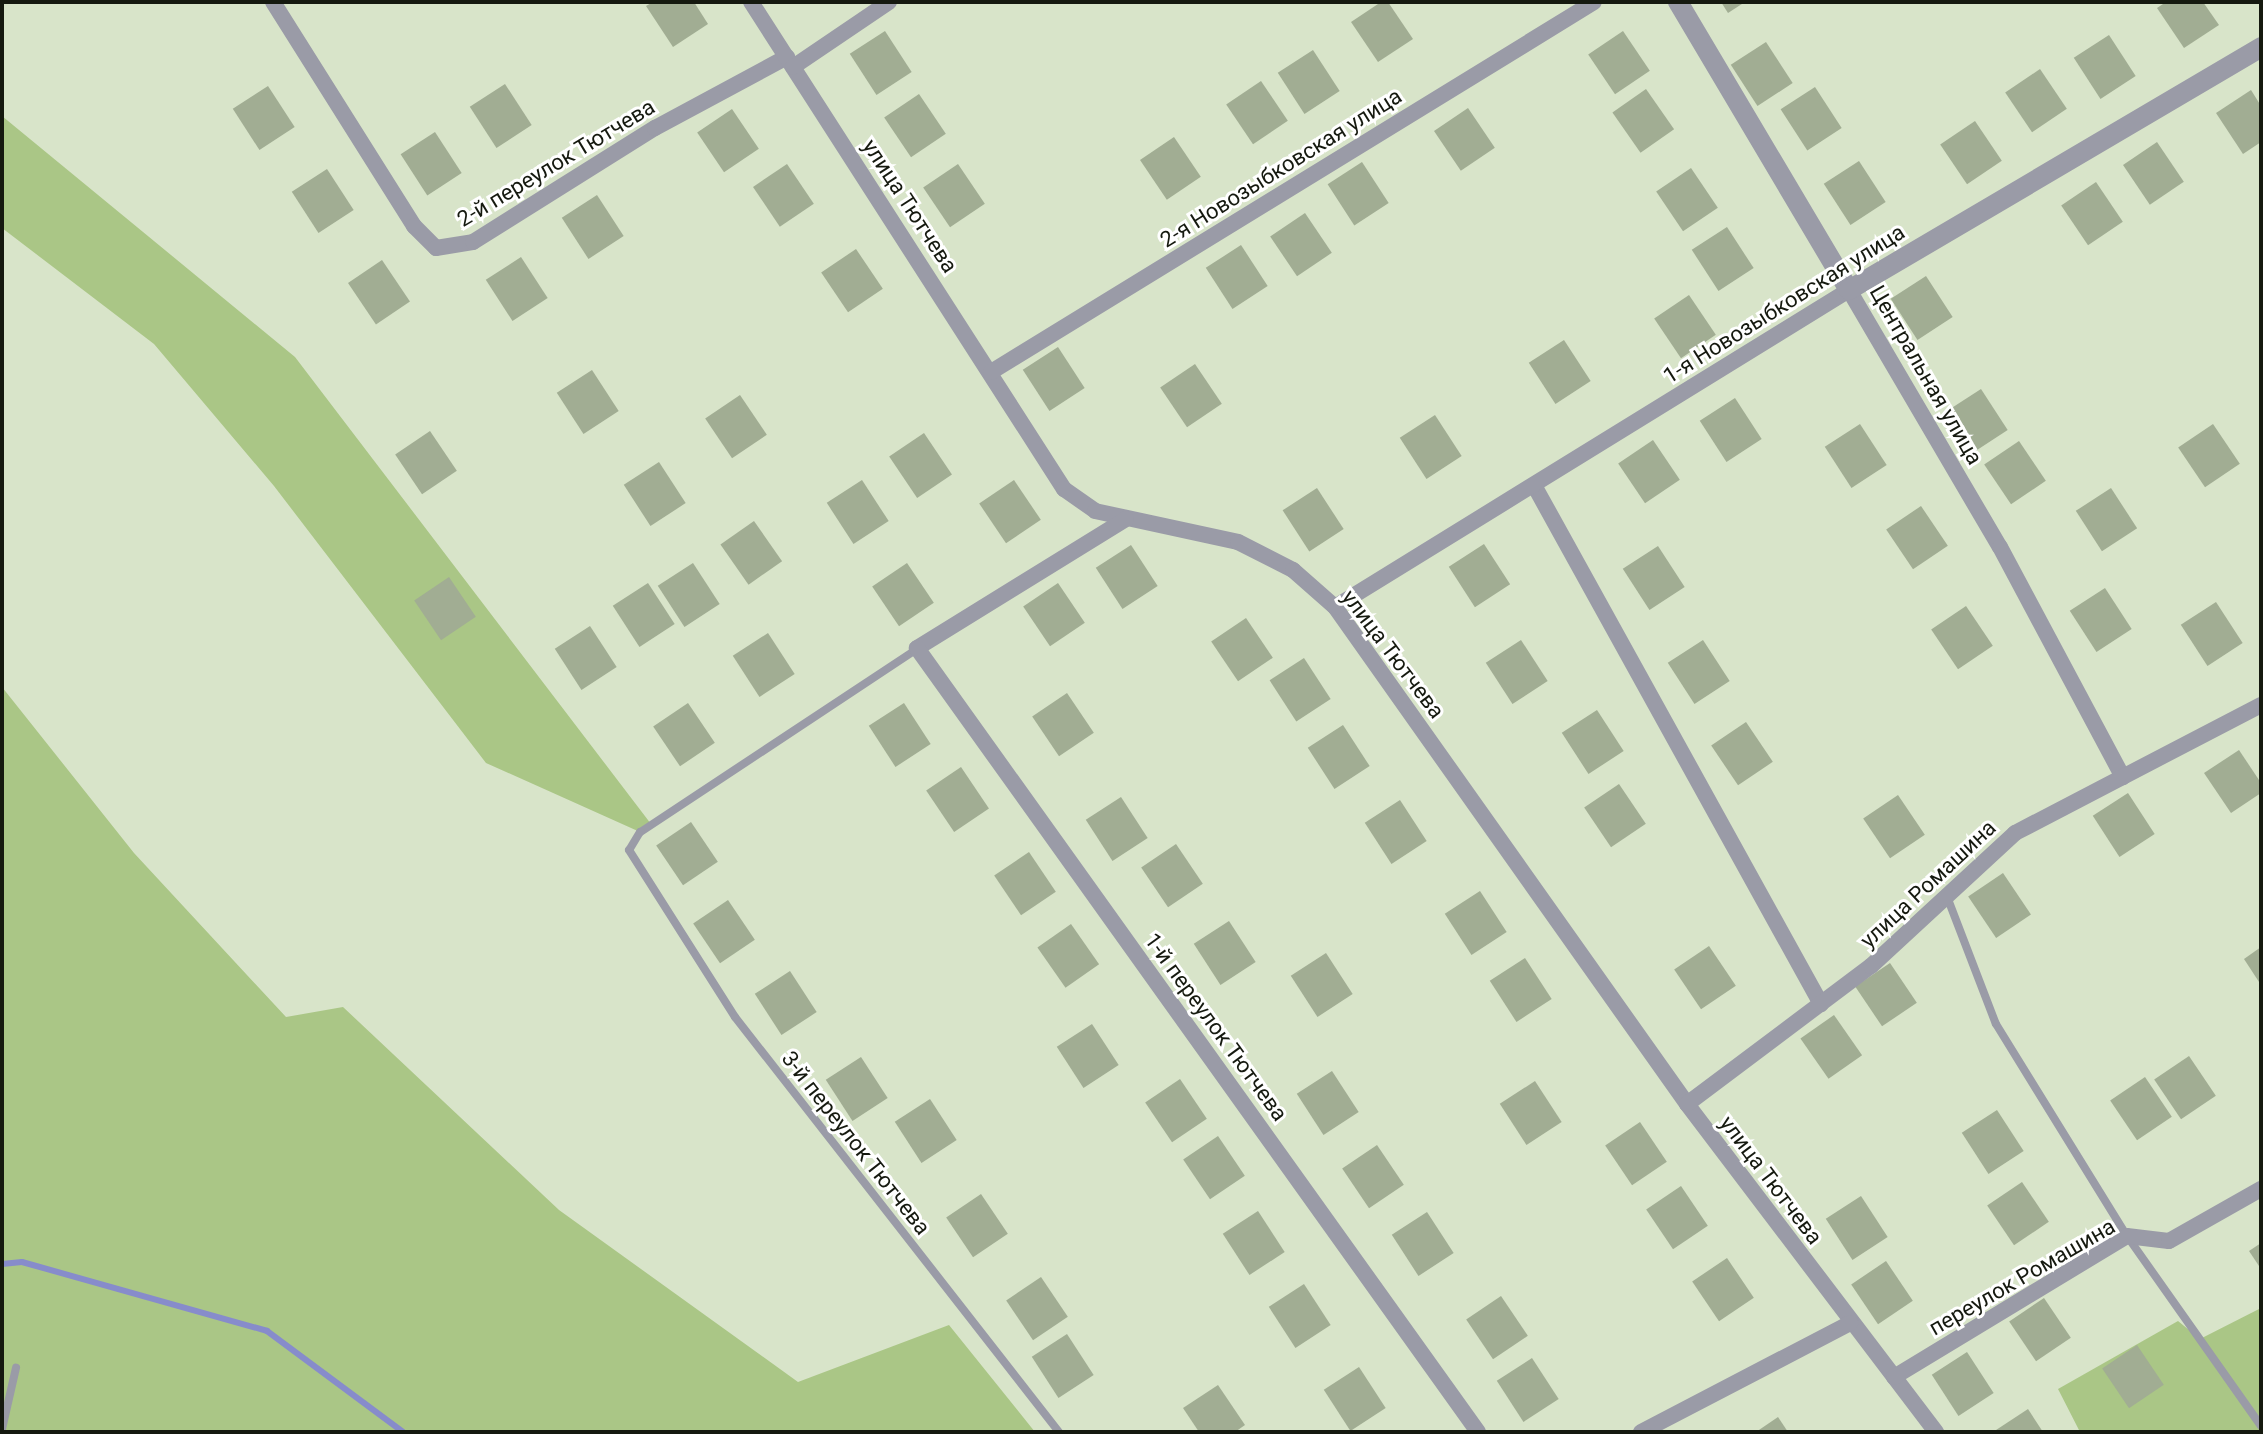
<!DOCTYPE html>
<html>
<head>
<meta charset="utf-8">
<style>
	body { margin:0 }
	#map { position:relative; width:2263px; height:1434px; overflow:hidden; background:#d8e4c9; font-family:Roboto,sans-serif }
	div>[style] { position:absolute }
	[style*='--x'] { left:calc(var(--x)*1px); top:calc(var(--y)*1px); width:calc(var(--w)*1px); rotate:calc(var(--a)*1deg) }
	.green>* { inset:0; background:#aac686 }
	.stream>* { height:6px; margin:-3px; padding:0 3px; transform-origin:3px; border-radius:3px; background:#878ccb }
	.building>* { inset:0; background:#a1ad93; transform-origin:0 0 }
	.service>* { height:8px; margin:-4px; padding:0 4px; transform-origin:4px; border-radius:4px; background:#9a9ba7 }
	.minor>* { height:16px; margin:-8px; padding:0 8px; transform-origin:8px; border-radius:8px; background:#9a9ba7 }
	.tertiary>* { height:20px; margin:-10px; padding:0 10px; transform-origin:10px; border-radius:10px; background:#9a9ba7 }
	span { translate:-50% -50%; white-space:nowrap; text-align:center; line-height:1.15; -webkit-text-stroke:6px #fff; paint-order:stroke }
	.street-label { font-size:22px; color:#15190f }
	.frame { position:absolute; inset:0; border:4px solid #15190f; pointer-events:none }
</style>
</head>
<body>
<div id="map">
	<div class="green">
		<i style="clip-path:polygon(2px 116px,295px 357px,651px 824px,640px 832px,486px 763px,274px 486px,154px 344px,2px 228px)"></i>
		<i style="clip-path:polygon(2px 687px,134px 853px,286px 1017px,343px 1007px,559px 1210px,798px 1382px,949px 1325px,1035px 1432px,2px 1432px)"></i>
		<i style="clip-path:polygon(2261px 1308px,2261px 1432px,2080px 1432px,2058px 1389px,2178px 1321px,2200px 1339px)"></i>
	</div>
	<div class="stream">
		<i style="--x:2;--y:1264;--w:20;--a:-6"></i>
		<i style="--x:22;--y:1262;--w:255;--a:15.7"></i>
		<i style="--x:267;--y:1331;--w:169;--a:36.6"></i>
	</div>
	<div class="building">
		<i style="clip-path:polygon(653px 2px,694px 2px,708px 24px,673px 47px,646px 6px)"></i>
		<i style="clip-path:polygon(1381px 2px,1388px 2px,1413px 39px,1378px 62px,1351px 22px)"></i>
		<i style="clip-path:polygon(1721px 2px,1745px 2px,1728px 13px)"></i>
		<i style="clip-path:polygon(2166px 2px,2203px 2px,2219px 25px,2184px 48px,2157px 8px)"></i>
		<i style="left:885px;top:31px;width:49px;height:42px;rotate:57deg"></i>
		<i style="left:1623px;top:31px;width:48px;height:42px;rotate:56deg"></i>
		<i style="left:2109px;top:35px;width:49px;height:42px;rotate:57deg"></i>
		<i style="left:1766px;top:42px;width:49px;height:42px;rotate:57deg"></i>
		<i style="left:1313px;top:50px;width:49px;height:42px;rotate:57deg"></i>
		<i style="left:2040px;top:69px;width:48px;height:42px;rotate:56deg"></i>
		<i style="left:1261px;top:81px;width:48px;height:42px;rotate:56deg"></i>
		<i style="left:505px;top:84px;width:49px;height:42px;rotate:57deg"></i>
		<i style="left:268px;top:86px;width:49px;height:42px;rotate:57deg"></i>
		<i style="left:1815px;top:87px;width:49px;height:41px;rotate:57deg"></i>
		<i style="left:1646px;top:89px;width:49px;height:41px;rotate:55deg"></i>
		<i style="clip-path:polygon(2251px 90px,2261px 106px,2261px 142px,2243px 154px,2216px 113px)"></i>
		<i style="left:919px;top:94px;width:48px;height:42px;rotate:56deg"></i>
		<i style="left:1468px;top:108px;width:48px;height:41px;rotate:56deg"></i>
		<i style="left:732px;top:109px;width:48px;height:42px;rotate:56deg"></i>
		<i style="left:1975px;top:121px;width:48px;height:42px;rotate:56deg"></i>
		<i style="left:435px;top:132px;width:49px;height:41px;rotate:57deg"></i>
		<i style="left:1174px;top:137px;width:48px;height:41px;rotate:56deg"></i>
		<i style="left:2157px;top:142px;width:48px;height:41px;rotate:56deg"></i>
		<i style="left:1859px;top:161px;width:49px;height:42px;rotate:57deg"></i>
		<i style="left:1362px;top:162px;width:49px;height:41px;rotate:57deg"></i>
		<i style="left:787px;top:164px;width:48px;height:41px;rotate:56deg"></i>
		<i style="left:958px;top:164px;width:48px;height:42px;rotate:56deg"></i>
		<i style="left:1691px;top:168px;width:48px;height:42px;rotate:56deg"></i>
		<i style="left:327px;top:169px;width:49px;height:42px;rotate:57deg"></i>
		<i style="left:2096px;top:182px;width:48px;height:42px;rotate:56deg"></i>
		<i style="left:597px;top:195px;width:49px;height:42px;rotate:57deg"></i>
		<i style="left:1305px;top:213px;width:48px;height:42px;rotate:56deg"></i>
		<i style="left:1727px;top:227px;width:49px;height:42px;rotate:57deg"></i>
		<i style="left:1241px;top:245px;width:49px;height:42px;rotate:57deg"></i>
		<i style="left:856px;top:249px;width:48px;height:42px;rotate:56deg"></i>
		<i style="left:521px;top:257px;width:49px;height:42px;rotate:57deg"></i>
		<i style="left:382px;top:260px;width:50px;height:41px;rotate:56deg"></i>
		<i style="left:1926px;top:276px;width:49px;height:42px;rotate:57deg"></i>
		<i style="left:1689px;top:295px;width:48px;height:42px;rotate:56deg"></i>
		<i style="left:1564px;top:340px;width:49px;height:42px;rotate:57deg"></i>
		<i style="left:1058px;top:347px;width:49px;height:42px;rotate:57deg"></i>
		<i style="left:1195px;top:364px;width:48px;height:42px;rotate:56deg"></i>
		<i style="left:592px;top:370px;width:49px;height:42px;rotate:57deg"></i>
		<i style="left:1981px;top:389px;width:49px;height:42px;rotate:57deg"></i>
		<i style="left:740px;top:395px;width:48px;height:42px;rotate:56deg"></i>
		<i style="left:1735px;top:398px;width:49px;height:42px;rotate:57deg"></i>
		<i style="left:1435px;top:415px;width:49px;height:42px;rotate:57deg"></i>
		<i style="left:1860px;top:424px;width:49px;height:42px;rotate:57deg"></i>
		<i style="left:2213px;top:424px;width:48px;height:42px;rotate:56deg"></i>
		<i style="left:430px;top:431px;width:48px;height:42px;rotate:56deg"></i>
		<i style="left:924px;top:433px;width:50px;height:42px;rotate:56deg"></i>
		<i style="left:1653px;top:440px;width:48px;height:42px;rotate:56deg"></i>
		<i style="left:2019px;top:441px;width:48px;height:42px;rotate:56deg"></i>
		<i style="left:659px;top:462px;width:49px;height:42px;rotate:57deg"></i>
		<i style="left:862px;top:480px;width:49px;height:42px;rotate:57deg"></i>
		<i style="left:1014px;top:480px;width:48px;height:42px;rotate:56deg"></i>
		<i style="left:1317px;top:488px;width:49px;height:41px;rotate:57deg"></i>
		<i style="left:2111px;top:488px;width:48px;height:42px;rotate:57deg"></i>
		<i style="left:1921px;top:506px;width:48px;height:42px;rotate:56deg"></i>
		<i style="left:754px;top:521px;width:49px;height:41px;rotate:55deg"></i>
		<i style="left:1484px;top:544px;width:48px;height:42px;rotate:57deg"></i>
		<i style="left:1131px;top:545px;width:49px;height:42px;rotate:57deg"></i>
		<i style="left:1658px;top:546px;width:49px;height:42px;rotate:57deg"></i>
		<i style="left:693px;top:563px;width:49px;height:42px;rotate:57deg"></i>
		<i style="left:907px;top:563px;width:48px;height:42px;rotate:56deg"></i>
		<i style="left:449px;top:577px;width:48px;height:42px;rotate:56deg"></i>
		<i style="left:648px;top:583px;width:49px;height:42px;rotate:57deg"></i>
		<i style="left:1058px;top:583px;width:48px;height:42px;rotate:56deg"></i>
		<i style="left:2105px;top:588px;width:49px;height:42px;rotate:57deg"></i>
		<i style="left:2216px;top:602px;width:49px;height:42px;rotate:57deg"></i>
		<i style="left:1966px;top:606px;width:48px;height:42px;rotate:56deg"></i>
		<i style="left:1246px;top:618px;width:48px;height:42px;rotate:56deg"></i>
		<i style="left:590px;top:626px;width:49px;height:42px;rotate:57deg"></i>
		<i style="left:768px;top:633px;width:49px;height:42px;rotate:57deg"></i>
		<i style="left:1521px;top:640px;width:49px;height:42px;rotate:57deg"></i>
		<i style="left:1703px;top:640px;width:49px;height:42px;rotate:57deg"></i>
		<i style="left:1304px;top:658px;width:49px;height:41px;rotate:57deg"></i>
		<i style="left:1067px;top:693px;width:48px;height:42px;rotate:56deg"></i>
		<i style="left:688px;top:703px;width:48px;height:42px;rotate:56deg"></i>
		<i style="left:904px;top:703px;width:49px;height:42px;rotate:57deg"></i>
		<i style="left:1597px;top:710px;width:49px;height:42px;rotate:57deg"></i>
		<i style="left:1746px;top:722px;width:48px;height:42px;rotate:56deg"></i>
		<i style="left:1343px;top:725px;width:49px;height:42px;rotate:57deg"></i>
		<i style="clip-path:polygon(2239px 750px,2261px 783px,2261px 793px,2231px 813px,2204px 773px)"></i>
		<i style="left:961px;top:767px;width:50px;height:42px;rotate:56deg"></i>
		<i style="left:1619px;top:784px;width:48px;height:42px;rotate:56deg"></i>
		<i style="left:2128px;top:793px;width:49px;height:42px;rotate:57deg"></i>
		<i style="left:1898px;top:795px;width:48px;height:42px;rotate:56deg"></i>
		<i style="left:1121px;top:797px;width:49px;height:42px;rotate:57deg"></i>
		<i style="left:1400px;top:800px;width:49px;height:42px;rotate:57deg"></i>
		<i style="left:691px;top:822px;width:48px;height:42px;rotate:56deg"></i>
		<i style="left:1176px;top:844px;width:48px;height:42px;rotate:56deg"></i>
		<i style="left:1029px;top:852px;width:48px;height:42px;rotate:56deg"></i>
		<i style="left:2003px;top:873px;width:50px;height:42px;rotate:56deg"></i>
		<i style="left:1480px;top:891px;width:49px;height:42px;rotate:57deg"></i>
		<i style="left:728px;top:900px;width:48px;height:42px;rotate:56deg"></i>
		<i style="left:1229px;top:921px;width:49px;height:42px;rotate:57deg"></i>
		<i style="left:1071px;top:924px;width:49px;height:41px;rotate:55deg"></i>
		<i style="left:1709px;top:946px;width:48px;height:42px;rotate:56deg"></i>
		<i style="clip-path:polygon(2261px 947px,2261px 985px,2244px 959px)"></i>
		<i style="left:1326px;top:953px;width:49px;height:42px;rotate:57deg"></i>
		<i style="left:1525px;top:958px;width:49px;height:42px;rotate:57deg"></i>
		<i style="left:1890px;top:963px;width:48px;height:42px;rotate:56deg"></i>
		<i style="left:790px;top:971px;width:49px;height:42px;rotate:57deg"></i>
		<i style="left:1834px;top:1015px;width:49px;height:41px;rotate:55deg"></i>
		<i style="left:1092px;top:1024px;width:49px;height:42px;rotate:57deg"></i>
		<i style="left:2189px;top:1056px;width:48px;height:42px;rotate:56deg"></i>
		<i style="left:861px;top:1057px;width:49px;height:42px;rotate:57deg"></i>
		<i style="left:1332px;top:1071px;width:49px;height:42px;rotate:57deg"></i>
		<i style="left:2145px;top:1077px;width:48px;height:42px;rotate:56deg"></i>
		<i style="left:1180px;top:1079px;width:48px;height:42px;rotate:56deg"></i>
		<i style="left:1535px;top:1081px;width:49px;height:42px;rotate:57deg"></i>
		<i style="left:930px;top:1099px;width:49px;height:42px;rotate:57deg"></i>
		<i style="left:1997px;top:1110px;width:49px;height:42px;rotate:57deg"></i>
		<i style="left:1640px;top:1122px;width:48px;height:42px;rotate:56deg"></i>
		<i style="left:1218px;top:1136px;width:48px;height:42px;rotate:56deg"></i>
		<i style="left:1377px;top:1145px;width:48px;height:42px;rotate:56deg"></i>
		<i style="left:2022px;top:1182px;width:48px;height:42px;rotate:56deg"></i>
		<i style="left:1681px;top:1186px;width:48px;height:42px;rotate:56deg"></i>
		<i style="left:981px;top:1194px;width:48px;height:42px;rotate:56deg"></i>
		<i style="left:1861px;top:1196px;width:49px;height:42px;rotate:57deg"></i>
		<i style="left:1258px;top:1211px;width:49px;height:42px;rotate:57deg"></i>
		<i style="left:1427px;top:1212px;width:49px;height:42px;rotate:57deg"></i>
		<i style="clip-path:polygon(2261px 1243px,2261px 1269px,2249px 1251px)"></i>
		<i style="left:1727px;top:1258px;width:48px;height:42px;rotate:56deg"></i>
		<i style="left:1886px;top:1261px;width:48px;height:42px;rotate:56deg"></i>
		<i style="left:1041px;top:1277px;width:48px;height:42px;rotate:56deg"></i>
		<i style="left:1304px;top:1284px;width:49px;height:42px;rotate:57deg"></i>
		<i style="left:1501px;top:1296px;width:48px;height:42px;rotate:56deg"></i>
		<i style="left:2044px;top:1298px;width:48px;height:42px;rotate:56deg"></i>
		<i style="left:1067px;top:1334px;width:49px;height:42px;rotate:57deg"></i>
		<i style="left:2137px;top:1345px;width:48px;height:42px;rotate:56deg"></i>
		<i style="left:1967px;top:1352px;width:49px;height:42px;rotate:57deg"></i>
		<i style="left:1532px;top:1358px;width:49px;height:42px;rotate:57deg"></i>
		<i style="left:1359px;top:1367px;width:49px;height:42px;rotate:57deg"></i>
		<i style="clip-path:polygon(1218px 1385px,1245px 1425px,1235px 1432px,1199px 1432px,1183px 1408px)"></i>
		<i style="clip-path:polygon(2028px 1409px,2043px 1432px,1993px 1432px)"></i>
		<i style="clip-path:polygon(1778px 1417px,1788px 1432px,1756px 1432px)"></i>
	</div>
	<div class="service">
		<i style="--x:917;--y:649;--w:332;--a:146.5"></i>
		<i style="--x:640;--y:832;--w:21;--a:121"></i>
		<i style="--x:629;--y:850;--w:198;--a:57.6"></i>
		<i style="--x:735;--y:1017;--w:526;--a:52.02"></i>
		<i style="--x:1946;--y:894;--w:139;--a:69"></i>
		<i style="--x:1996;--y:1024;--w:249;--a:58.3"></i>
		<i style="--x:2127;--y:1236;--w:232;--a:54.8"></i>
		<i style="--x:2;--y:1429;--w:63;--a:-77.1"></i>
	</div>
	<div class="minor">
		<i style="--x:273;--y:2;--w:265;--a:57.8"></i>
		<i style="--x:414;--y:226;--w:31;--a:45"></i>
		<i style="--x:436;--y:248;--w:37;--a:-9"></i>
		<i style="--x:473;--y:242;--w:215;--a:-32.1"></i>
		<i style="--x:655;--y:128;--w:150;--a:-28.3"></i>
		<i style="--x:751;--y:2;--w:579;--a:57.27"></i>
		<i style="--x:1064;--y:489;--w:38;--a:35"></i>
		<i style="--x:1095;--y:511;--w:146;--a:12.2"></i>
		<i style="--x:1238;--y:542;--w:62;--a:27"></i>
		<i style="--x:1293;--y:570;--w:56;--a:41.4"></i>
		<i style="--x:1335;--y:607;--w:609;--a:54.69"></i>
		<i style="--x:1687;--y:1104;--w:412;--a:52.8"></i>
		<i style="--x:793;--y:67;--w:116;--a:-34.1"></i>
		<i style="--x:991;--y:372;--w:707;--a:-31.53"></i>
		<i style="--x:1535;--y:487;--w:591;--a:61.05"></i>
		<i style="--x:1126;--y:519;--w:246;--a:148.3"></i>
		<i style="--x:917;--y:648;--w:964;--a:54.41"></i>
		<i style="--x:1335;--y:607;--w:604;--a:-31.66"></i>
		<i style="--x:1849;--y:290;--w:298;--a:59.6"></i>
		<i style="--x:2000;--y:547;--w:261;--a:61.9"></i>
		<i style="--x:1687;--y:1104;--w:230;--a:-36.9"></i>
		<i style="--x:1871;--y:966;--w:196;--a:-42.7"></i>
		<i style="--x:2015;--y:833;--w:277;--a:-27.5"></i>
		<i style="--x:1894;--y:1377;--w:272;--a:-31.2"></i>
		<i style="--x:2127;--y:1236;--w:42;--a:6.8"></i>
		<i style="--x:2169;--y:1241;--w:106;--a:-29.5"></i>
		<i style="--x:1641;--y:1432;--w:236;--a:-27.5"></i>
	</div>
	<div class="tertiary">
		<i style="--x:1678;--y:2;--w:335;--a:59.3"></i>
		<i style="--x:1849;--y:290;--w:478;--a:-30.5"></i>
	</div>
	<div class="street-label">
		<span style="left:556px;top:163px;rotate:-31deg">2-й переулок Тютчева</span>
		<span style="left:1281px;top:168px;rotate:-32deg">2-я Новозыбковская улица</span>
		<span style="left:910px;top:206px;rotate:57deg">улица Тютчева</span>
		<span style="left:1784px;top:304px;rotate:-32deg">1-я Новозыбковская улица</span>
		<span style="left:1926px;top:375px;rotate:60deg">Центральная улица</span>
		<span style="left:1393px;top:654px;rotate:53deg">улица Тютчева</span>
		<span style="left:1928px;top:884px;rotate:-43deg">улица Ромашина</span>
		<span style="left:1216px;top:1027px;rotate:54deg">1-й переулок Тютчева</span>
		<span style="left:856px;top:1143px;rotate:52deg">3-й переулок Тютчева</span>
		<span style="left:1771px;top:1180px;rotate:53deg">улица Тютчева</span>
		<span style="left:2022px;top:1277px;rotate:-30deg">переулок Ромашина</span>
	</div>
	<div class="frame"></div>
</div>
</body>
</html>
